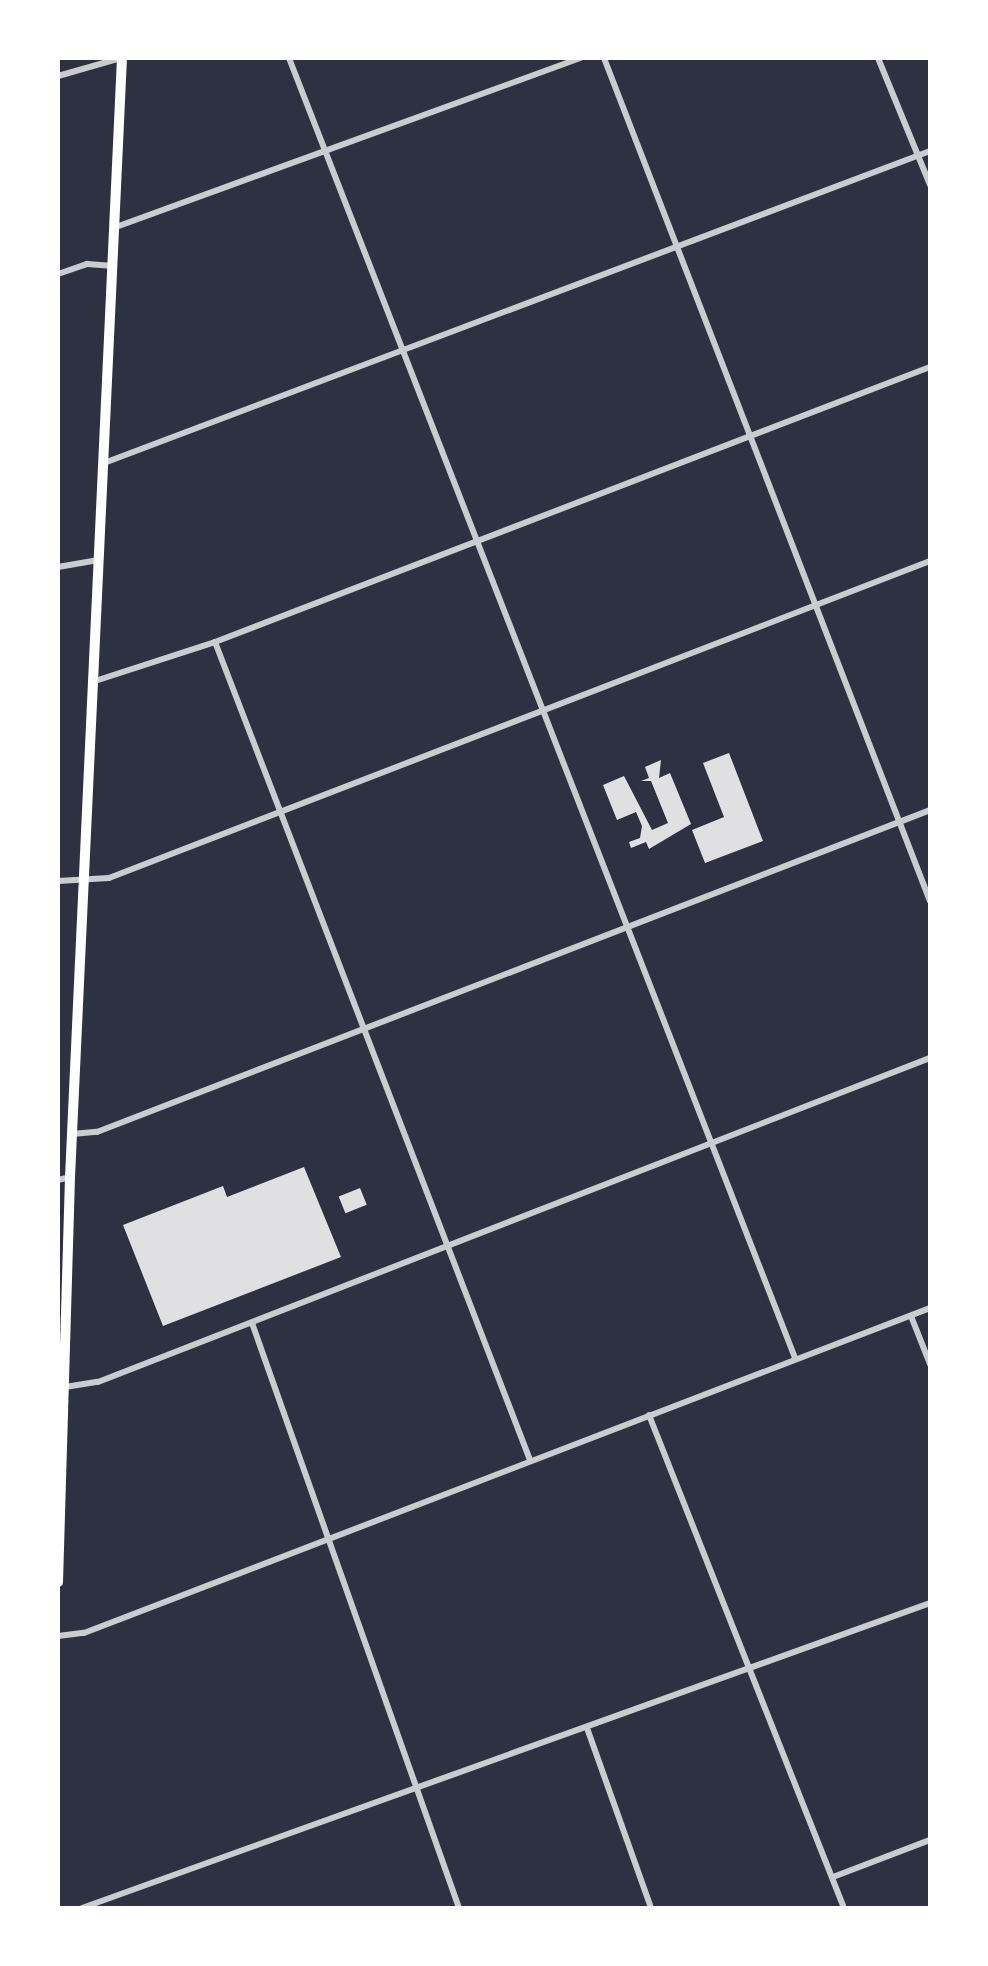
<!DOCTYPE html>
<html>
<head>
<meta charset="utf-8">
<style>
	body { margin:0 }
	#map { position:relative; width:988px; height:1966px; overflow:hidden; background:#2d3142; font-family:Manrope,sans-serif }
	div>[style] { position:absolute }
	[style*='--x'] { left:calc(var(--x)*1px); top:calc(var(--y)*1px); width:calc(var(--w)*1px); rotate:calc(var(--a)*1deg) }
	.building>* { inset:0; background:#e0e0e3; transform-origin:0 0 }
	.minor>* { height:6px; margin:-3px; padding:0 3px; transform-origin:3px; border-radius:3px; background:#caccd0 }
	.primary>* { height:10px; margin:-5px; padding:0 5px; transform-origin:5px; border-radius:5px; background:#fff }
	span { translate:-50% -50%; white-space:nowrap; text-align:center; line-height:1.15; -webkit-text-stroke:9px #fff; paint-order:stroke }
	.frame { position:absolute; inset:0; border:60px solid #fff; pointer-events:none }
</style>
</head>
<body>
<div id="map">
	<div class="building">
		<i style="clip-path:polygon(729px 753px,763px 841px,705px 863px,692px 830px,724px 817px,703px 763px)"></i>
		<i style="clip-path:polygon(661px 760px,659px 778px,670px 773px,691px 824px,649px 849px,646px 842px,631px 848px,629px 842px,640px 838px,642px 826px,636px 812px,617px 820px,603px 785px,624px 776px,652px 830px,668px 823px,651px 781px,641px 781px,649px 778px,645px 767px)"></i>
		<i style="clip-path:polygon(304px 1167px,341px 1257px,163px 1326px,123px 1225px,223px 1186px,227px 1197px)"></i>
		<i style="left:360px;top:1188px;width:18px;height:23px;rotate:68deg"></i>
	</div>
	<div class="minor">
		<i style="--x:289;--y:58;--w:1395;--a:68.73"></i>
		<i style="--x:604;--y:58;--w:904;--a:68.86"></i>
		<i style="--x:878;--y:58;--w:137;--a:67.7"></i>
		<i style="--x:58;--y:76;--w:66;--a:-15.9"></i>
		<i style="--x:116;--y:227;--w:494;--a:-20"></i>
		<i style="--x:58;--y:274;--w:31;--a:-19"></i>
		<i style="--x:87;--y:264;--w:27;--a:4"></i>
		<i style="--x:104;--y:463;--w:883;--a:-20.69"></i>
		<i style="--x:58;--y:567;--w:41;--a:-9.9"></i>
		<i style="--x:215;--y:642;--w:877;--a:68.94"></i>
		<i style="--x:95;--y:681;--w:126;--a:-18"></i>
		<i style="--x:215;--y:642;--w:766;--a:-21.04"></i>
		<i style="--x:58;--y:881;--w:51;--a:-3.4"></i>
		<i style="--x:109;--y:878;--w:880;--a:-21.11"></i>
		<i style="--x:72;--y:1134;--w:25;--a:-5"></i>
		<i style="--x:97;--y:1132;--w:893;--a:-21.13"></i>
		<i style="--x:58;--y:1180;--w:12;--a:-14"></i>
		<i style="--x:911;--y:1316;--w:52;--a:68.4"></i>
		<i style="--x:252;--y:1323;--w:621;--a:70.51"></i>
		<i style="--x:65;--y:1387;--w:33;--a:-9"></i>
		<i style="--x:98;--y:1382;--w:893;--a:-21.28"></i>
		<i style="--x:649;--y:1415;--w:530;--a:68.42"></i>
		<i style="--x:58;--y:1636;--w:26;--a:-7"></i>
		<i style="--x:84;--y:1633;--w:906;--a:-21.01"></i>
		<i style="--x:587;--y:1728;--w:191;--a:70.4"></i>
		<i style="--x:833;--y:1877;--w:104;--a:-20.9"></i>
		<i style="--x:82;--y:1908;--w:901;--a:-19.78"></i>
	</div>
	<div class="primary">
		<i style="--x:58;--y:1582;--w:405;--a:-88.3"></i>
		<i style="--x:70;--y:1177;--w:1120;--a:-87.34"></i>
	</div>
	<div class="frame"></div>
</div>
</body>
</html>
